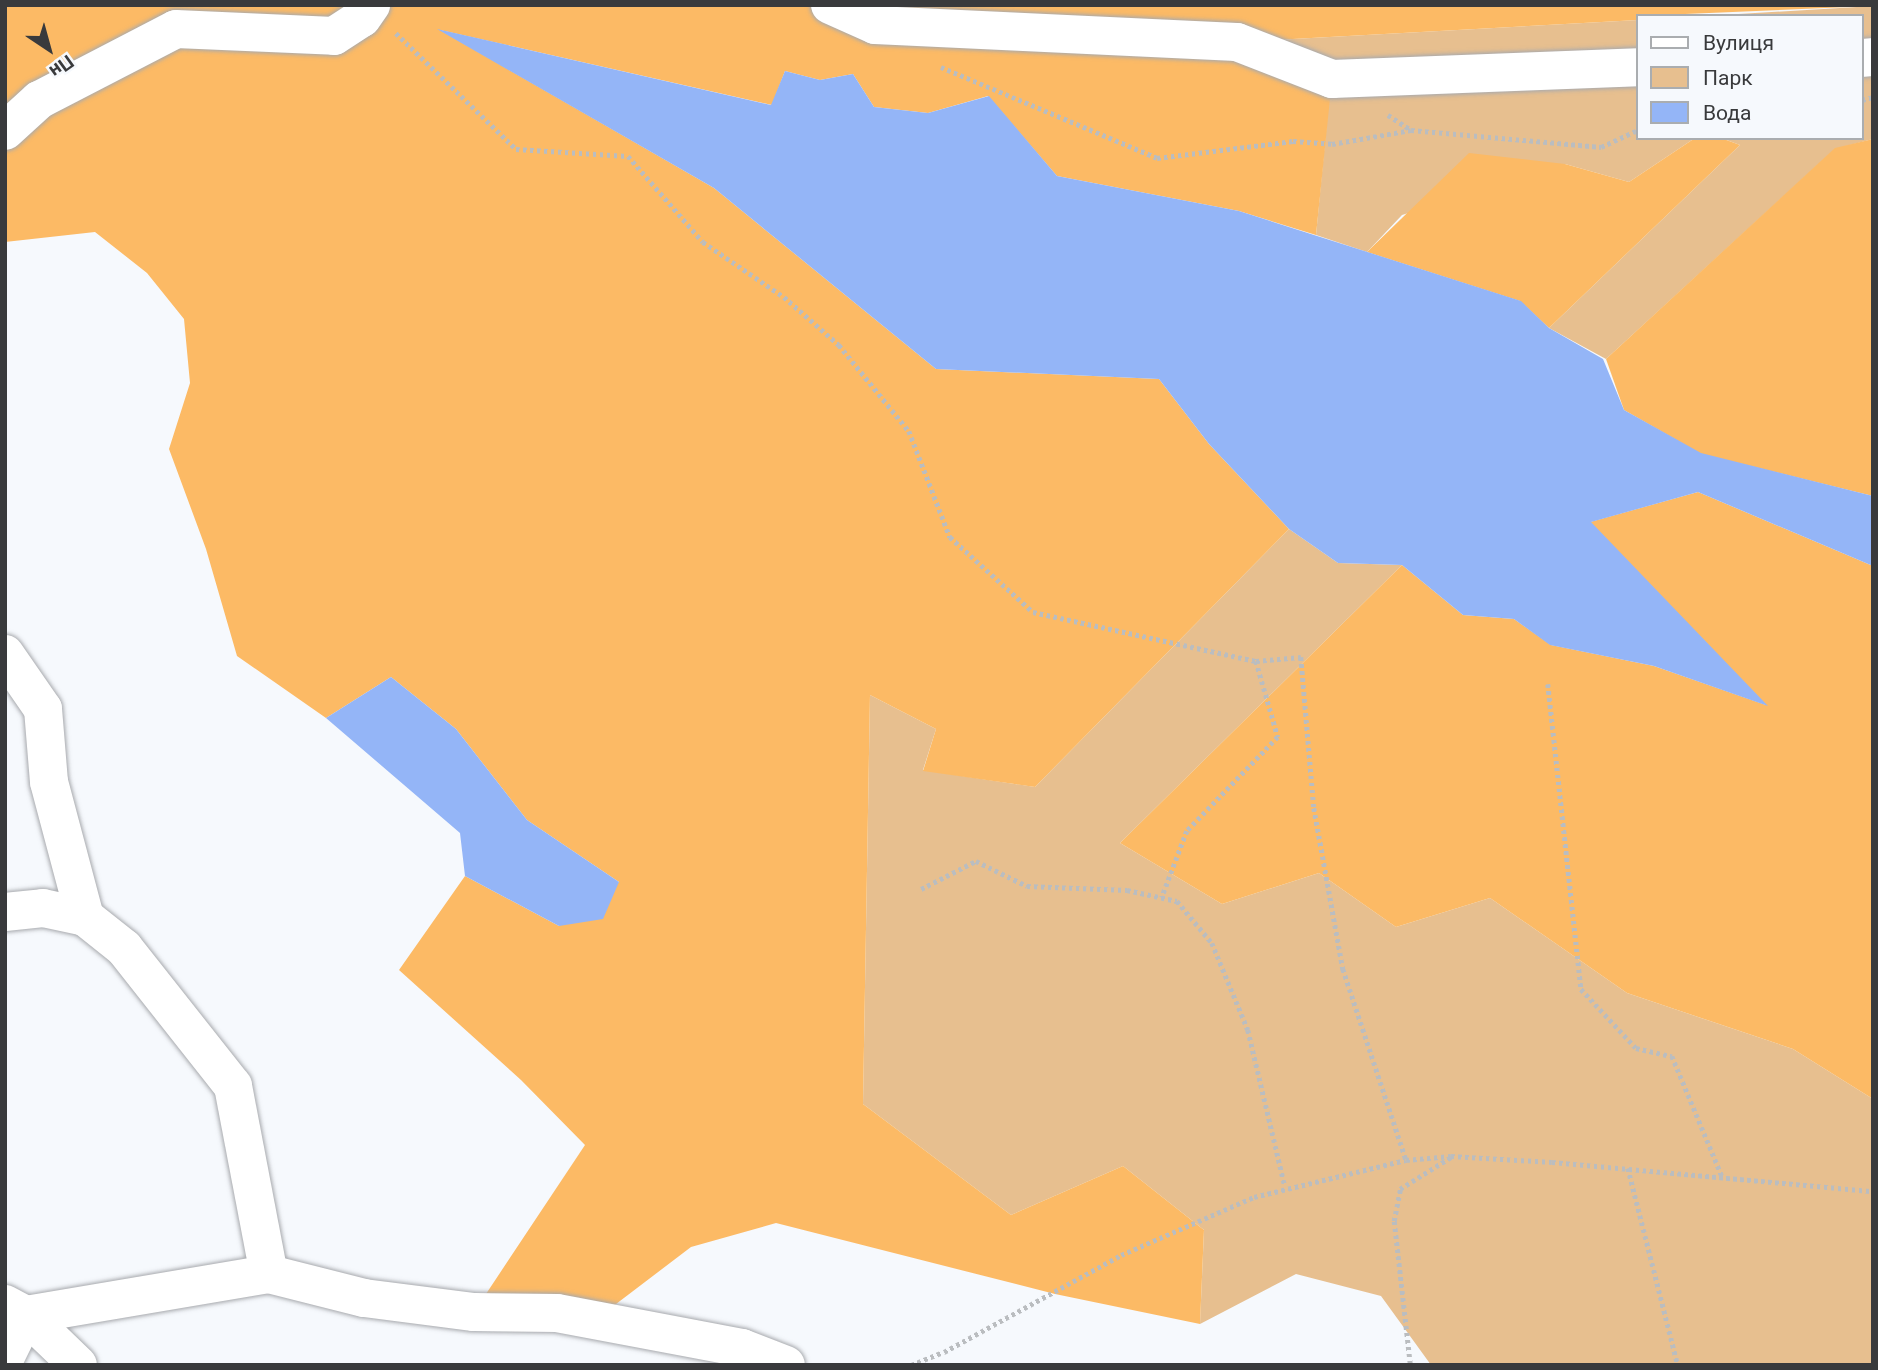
<!DOCTYPE html>
<html>
<head>
<meta charset="utf-8">
<style>
	body { margin:0 }
	#map { position:relative; width:1878px; height:1370px; overflow:hidden; background:#f6f9fd; font-family:Roboto,sans-serif }
	div>[style] { position:absolute }
	[style*='--x'] { left:calc(var(--x)*1px); top:calc(var(--y)*1px); width:calc(var(--w)*1px); rotate:calc(var(--a)*1deg) }
	.green>* { inset:0; background:#e7bf8f }
	.forest>* { inset:0; background:#fcba65 }
	.water>* { inset:0; background:#94b5f7 }
	.path>* { height:4.5px; margin-top:-2.25px; transform-origin:0; background:repeating-linear-gradient(90deg,#babdc0 0 3.5px,transparent 0 7px) }
	.roads { filter:drop-shadow(0 0 2px #a8aaae) drop-shadow(0 0 2px #a8aaae) }
	.minor>* { height:38px; margin:-19px; padding:0 19px; transform-origin:19px; border-radius:19px; background:#fff }
	span { translate:-50% -50%; white-space:nowrap; text-align:center; line-height:1.15; -webkit-text-stroke:7px #f6f9fd; paint-order:stroke }
	.frame { position:absolute; inset:0; border:7px solid #393a3c; pointer-events:none }
	.legend { position:absolute; left:1636px; top:14px; width:228px; height:126px; box-sizing:border-box; background:#f6f9fd; border:2px solid #aaadb0; margin:0; padding:9px 12px; list-style:none; font-size:21px; color:#393a3c }
	.legend li { display:flex; align-items:center; gap:14px; height:35px }
	.legend b { width:35px; border:2px solid #aaadb0 }
	.north { position:absolute; left:14px; top:14px; width:70px; height:70px; -webkit-text-stroke:5px #f6f9fd; paint-order:stroke; rotate:144deg; font-size:19px; font-weight:700; line-height:28px; text-align:center; color:#393a3c }
	.north::after { content:''; display:block; margin:auto; width:24px; height:32px; background:#393a3c; clip-path:polygon(50% 0,100% 100%,50% 72%,0 100%) }
</style>
</head>
<body>
<div id="map">
	<div class="green">
		<i style="clip-path:polygon(1873px 6px,1873px 139px,1835px 149px,1606px 359px,1549px 328px,1740px 145px,1721px 138px,1862px 138px,1862px 16px,1705px 16px)"></i>
		<i style="clip-path:polygon(1638px 20px,1638px 138px,1695px 138px,1629px 182px,1565px 164px,1402px 215px,1367px 252px,1316px 235px,1331px 79px,1237px 42px)"></i>
		<i style="clip-path:polygon(1289px 529px,1338px 563px,1402px 565px,1120px 843px,1222px 904px,1319px 873px,1396px 927px,1490px 898px,1627px 993px,1793px 1049px,1873px 1099px,1873px 1365px,1431px 1365px,1381px 1296px,1296px 1274px,1200px 1324px,1204px 1230px,1123px 1166px,1011px 1215px,863px 1104px,870px 695px,936px 729px,923px 770px,1035px 787px)"></i>
	</div>
	<div class="forest">
		<i style="clip-path:polygon(5px 5px,1873px 5px,1873px 6px,1638px 16px,1638px 20px,1239px 42px,1332px 79px,1316px 235px,1239px 211px,1057px 176px,988px 96px,928px 113px,874px 107px,853px 74px,820px 80px,785px 71px,772px 105px,440px 30px,714px 188px,936px 369px,1159px 379px,1209px 444px,1289px 529px,1035px 787px,923px 771px,936px 729px,870px 695px,863px 1104px,1011px 1215px,1123px 1166px,1204px 1230px,1200px 1324px,1055px 1294px,776px 1223px,691px 1247px,595px 1320px,474px 1312px,585px 1145px,521px 1080px,399px 970px,465px 876px,559px 926px,619px 882px,527px 820px,456px 729px,391px 677px,326px 718px,237px 656px,206px 549px,169px 449px,190px 383px,184px 319px,147px 273px,95px 232px,5px 242px)"></i>
		<i style="clip-path:polygon(1695px 138px,1721px 138px,1740px 145px,1549px 328px,1520px 301px,1367px 252px,1469px 153px,1565px 164px,1629px 182px)"></i>
		<i style="clip-path:polygon(1873px 139px,1873px 496px,1701px 454px,1624px 410px,1606px 359px,1835px 148px)"></i>
		<i style="clip-path:polygon(1698px 492px,1873px 566px,1873px 1099px,1793px 1049px,1627px 993px,1490px 898px,1396px 927px,1319px 873px,1222px 904px,1120px 843px,1402px 565px,1463px 615px,1514px 619px,1551px 645px,1654px 666px,1766px 705px,1590px 522px)"></i>
	</div>
	<div class="water">
		<i style="clip-path:polygon(437px 29px,771px 105px,785px 71px,820px 80px,853px 74px,874px 107px,928px 113px,989px 96px,1057px 176px,1239px 211px,1521px 301px,1549px 328px,1603px 359px,1624px 410px,1701px 453px,1873px 496px,1873px 566px,1698px 492px,1591px 522px,1768px 706px,1654px 666px,1550px 645px,1514px 619px,1463px 615px,1402px 565px,1338px 563px,1289px 529px,1209px 444px,1159px 379px,936px 369px,714px 188px)"></i>
		<i style="clip-path:polygon(391px 677px,456px 729px,527px 820px,619px 882px,603px 919px,559px 926px,465px 876px,460px 833px,326px 718px)"></i>
	</div>
	<div class="path">
		<i style="--x:396;--y:33;--w:167;--a:44"></i>
		<i style="--x:516;--y:149;--w:112;--a:3.6"></i>
		<i style="--x:628;--y:156;--w:114;--a:48.9"></i>
		<i style="--x:703;--y:242;--w:98;--a:34.2"></i>
		<i style="--x:784;--y:297;--w:73;--a:41.1"></i>
		<i style="--x:839;--y:345;--w:111;--a:50.9"></i>
		<i style="--x:909;--y:431;--w:114;--a:68.9"></i>
		<i style="--x:950;--y:537;--w:112;--a:42.1"></i>
		<i style="--x:1033;--y:612;--w:228;--a:12.4"></i>
		<i style="--x:1256;--y:661;--w:79;--a:73.9"></i>
		<i style="--x:1278;--y:737;--w:131;--a:134.1"></i>
		<i style="--x:1187;--y:831;--w:71;--a:110.7"></i>
		<i style="--x:941;--y:67;--w:234;--a:22.8"></i>
		<i style="--x:1157;--y:158;--w:137;--a:-7.1"></i>
		<i style="--x:1293;--y:141;--w:39;--a:4"></i>
		<i style="--x:1332;--y:144;--w:80;--a:-10"></i>
		<i style="--x:1862;--y:100;--w:11;--a:-15"></i>
		<i style="--x:1388;--y:115;--w:27;--a:33"></i>
		<i style="--x:1411;--y:130;--w:191;--a:5.1"></i>
		<i style="--x:1601;--y:147;--w:41;--a:-24.7"></i>
		<i style="--x:1256;--y:661;--w:45;--a:-5.1"></i>
		<i style="--x:1301;--y:657;--w:152;--a:85.1"></i>
		<i style="--x:1314;--y:808;--w:164;--a:79.8"></i>
		<i style="--x:1343;--y:969;--w:201;--a:71.7"></i>
		<i style="--x:1548;--y:684;--w:307;--a:83.8"></i>
		<i style="--x:1581;--y:989;--w:81;--a:47"></i>
		<i style="--x:1636;--y:1048;--w:37;--a:13"></i>
		<i style="--x:1672;--y:1056;--w:130;--a:67.4"></i>
		<i style="--x:921;--y:889;--w:62;--a:-27"></i>
		<i style="--x:976;--y:861;--w:57;--a:26.1"></i>
		<i style="--x:1027;--y:886;--w:100;--a:2.3"></i>
		<i style="--x:1127;--y:890;--w:51;--a:12.4"></i>
		<i style="--x:1177;--y:901;--w:55;--a:50.2"></i>
		<i style="--x:1212;--y:943;--w:94;--a:67.5"></i>
		<i style="--x:1248;--y:1030;--w:160;--a:76.7"></i>
		<i style="--x:1628;--y:1168;--w:203;--a:75.8"></i>
		<i style="--x:1410;--y:1364;--w:144;--a:-96.4"></i>
		<i style="--x:1394;--y:1221;--w:33;--a:-79"></i>
		<i style="--x:1400;--y:1189;--w:60;--a:-32.1"></i>
		<i style="--x:911;--y:1365;--w:35;--a:-22"></i>
		<i style="--x:944;--y:1352;--w:202;--a:-28.7"></i>
		<i style="--x:1121;--y:1255;--w:145;--a:-23.6"></i>
		<i style="--x:1254;--y:1197;--w:156;--a:-13.7"></i>
		<i style="--x:1406;--y:1160;--w:45;--a:-5.1"></i>
		<i style="--x:1451;--y:1156;--w:101;--a:3.4"></i>
		<i style="--x:1552;--y:1162;--w:322;--a:5.2"></i>
	</div>
	<div class="roads">
		<div class="minor">
			<i style="--x:830;--y:5;--w:49;--a:24"></i>
			<i style="--x:875;--y:25;--w:362;--a:2.7"></i>
			<i style="--x:1237;--y:42;--w:102;--a:21.3"></i>
			<i style="--x:1332;--y:79;--w:306;--a:-2.2"></i>
			<i style="--x:1862;--y:58;--w:11;--a:-5"></i>
			<i style="--x:5;--y:131;--w:46;--a:-42.4"></i>
			<i style="--x:39;--y:100;--w:154;--a:-27.4"></i>
			<i style="--x:176;--y:29;--w:158;--a:2.5"></i>
			<i style="--x:334;--y:36;--w:33;--a:-33"></i>
			<i style="--x:362;--y:18;--w:16;--a:-55"></i>
			<i style="--x:5;--y:654;--w:67;--a:55.4"></i>
			<i style="--x:43;--y:709;--w:73;--a:85.3"></i>
			<i style="--x:49;--y:782;--w:140;--a:75.1"></i>
			<i style="--x:5;--y:912;--w:38;--a:-6"></i>
			<i style="--x:43;--y:908;--w:43;--a:12.1"></i>
			<i style="--x:85;--y:917;--w:50;--a:38.5"></i>
			<i style="--x:124;--y:948;--w:176;--a:51.7"></i>
			<i style="--x:233;--y:1086;--w:191;--a:79.2"></i>
			<i style="--x:5;--y:1304;--w:24;--a:28"></i>
			<i style="--x:26;--y:1315;--w:246;--a:-9.6"></i>
			<i style="--x:269;--y:1274;--w:98;--a:14.2"></i>
			<i style="--x:364;--y:1298;--w:111;--a:7.3"></i>
			<i style="--x:474;--y:1312;--w:83;--a:0.7"></i>
			<i style="--x:557;--y:1313;--w:188;--a:10.7"></i>
			<i style="--x:742;--y:1348;--w:47;--a:21.1"></i>
			<i style="--x:5;--y:1358;--w:48;--a:-64"></i>
			<i style="--x:26;--y:1315;--w:72;--a:43.9"></i>
		</div>
	</div>
	<div class="frame"></div>
	<ul class="legend">
	<li><b style="height:9px;background:#fff"></b>Вулиця</li>
	<li><b style="height:19px;background:#e7bf8f"></b>Парк</li>
	<li><b style="height:19px;background:#94b5f7"></b>Вода</li>
	</ul>
	<div class="north">Пн</div>
</div>
</body>
</html>
